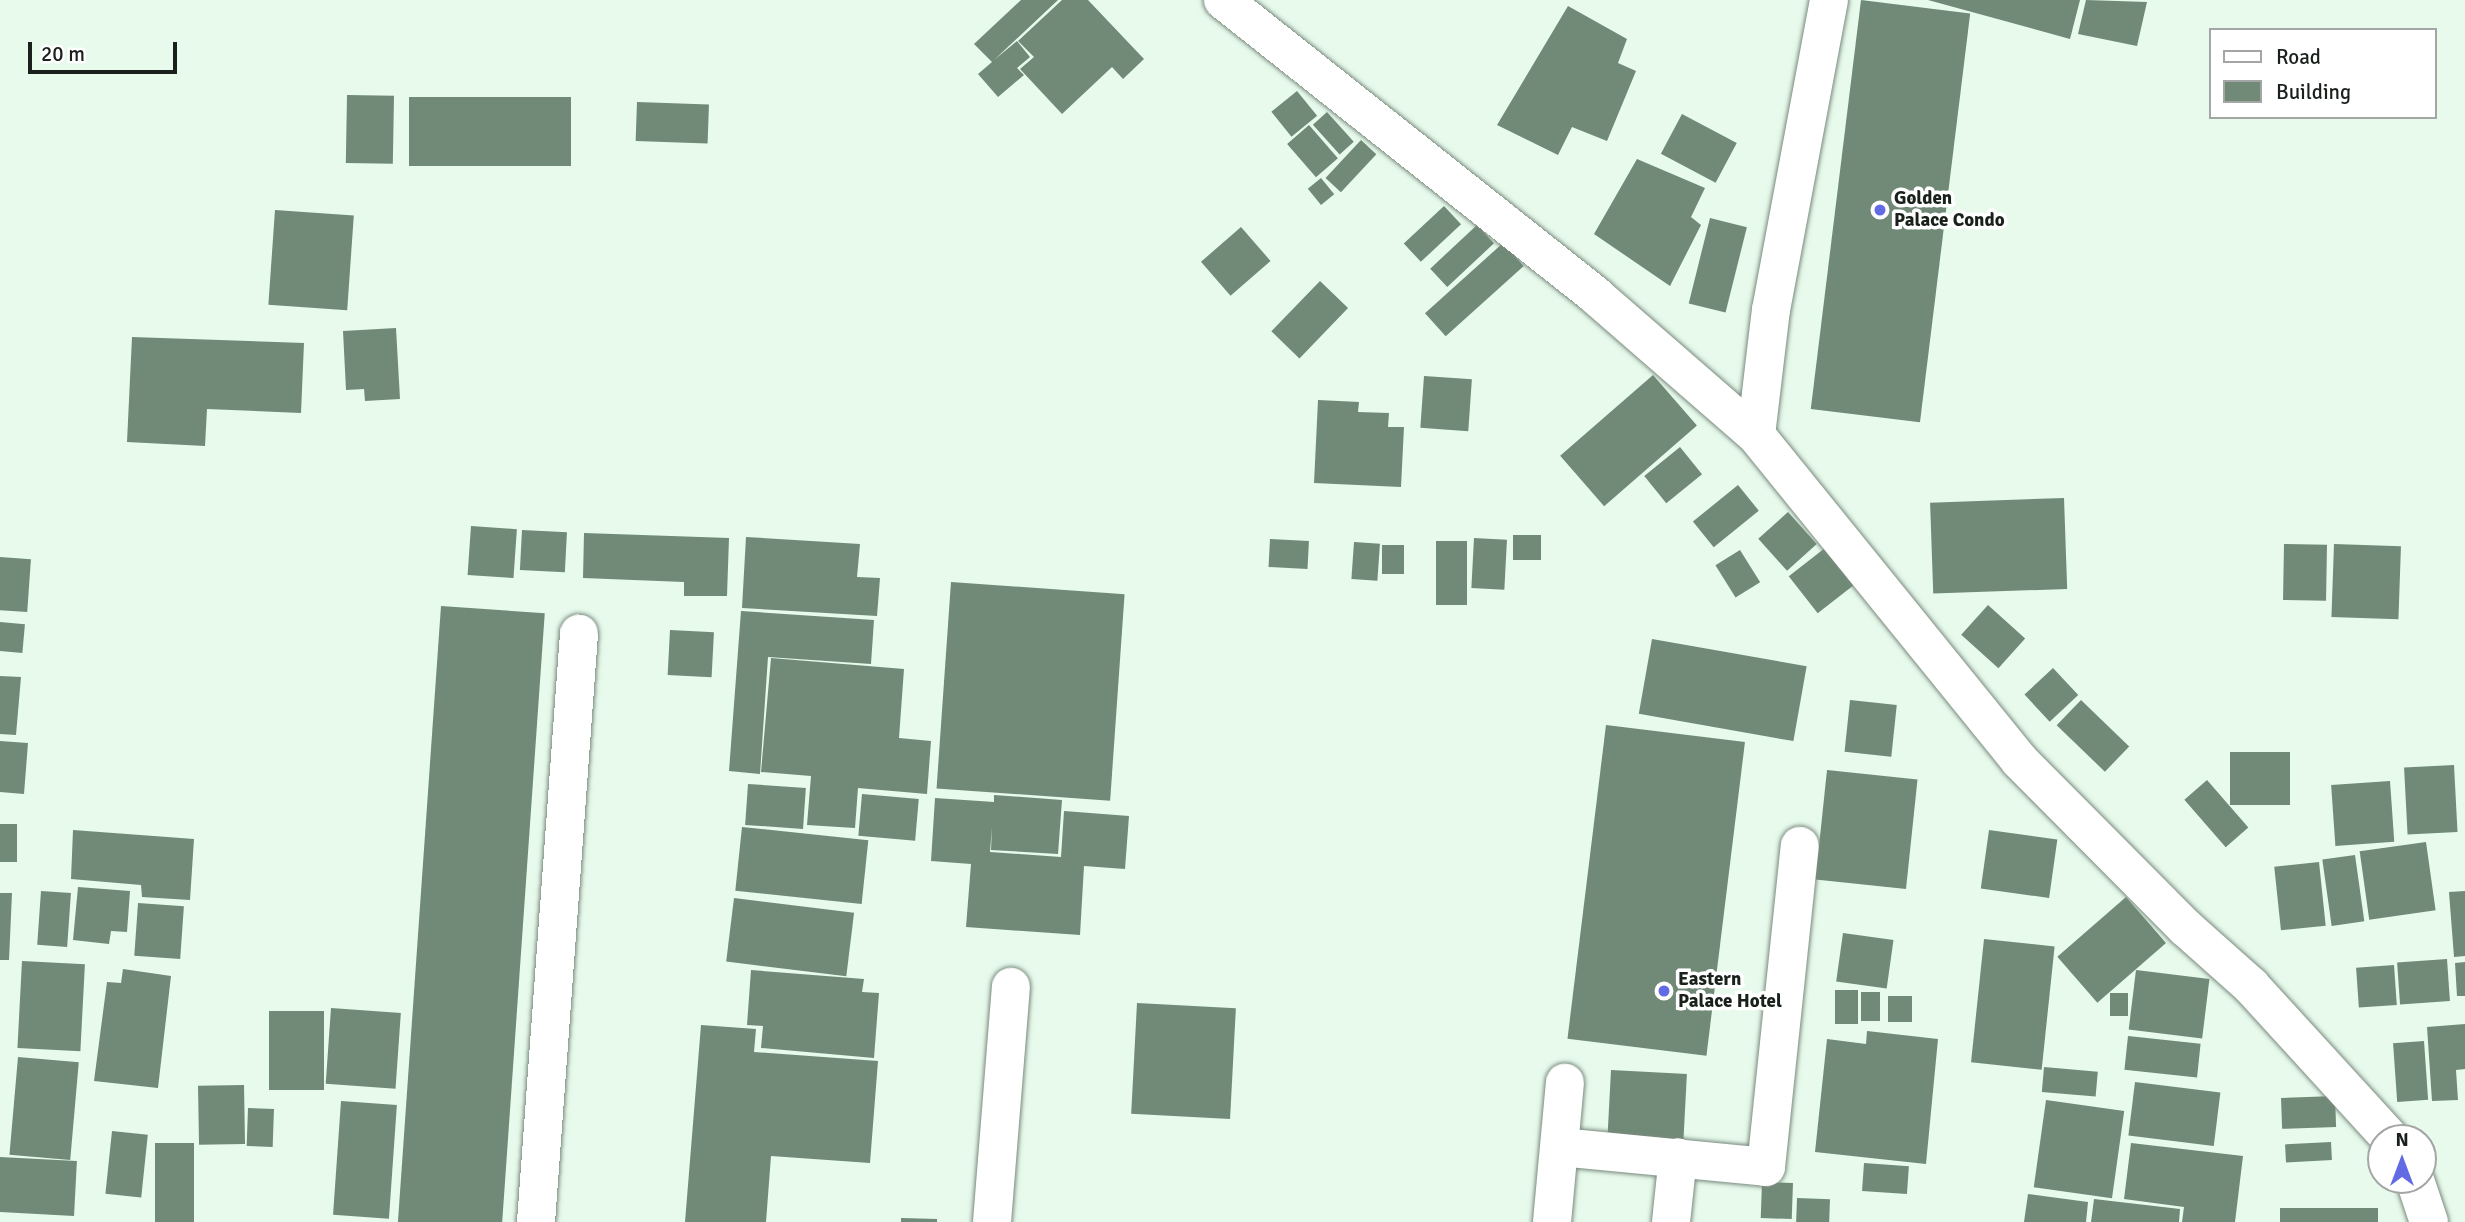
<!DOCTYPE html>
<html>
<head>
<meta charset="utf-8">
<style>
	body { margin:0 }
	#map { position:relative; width:2465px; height:1222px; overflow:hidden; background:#e7faec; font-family:Signika,sans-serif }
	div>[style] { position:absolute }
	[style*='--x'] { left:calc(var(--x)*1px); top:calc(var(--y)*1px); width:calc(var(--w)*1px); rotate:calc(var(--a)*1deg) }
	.building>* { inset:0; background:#708a77; transform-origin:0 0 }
	.roads { filter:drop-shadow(0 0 2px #798a7d) drop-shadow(0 0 2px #798a7d) }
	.minor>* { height:38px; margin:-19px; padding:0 19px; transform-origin:19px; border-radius:19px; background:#fff }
	.dots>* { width:19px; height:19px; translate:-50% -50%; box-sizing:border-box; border:4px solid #fff; border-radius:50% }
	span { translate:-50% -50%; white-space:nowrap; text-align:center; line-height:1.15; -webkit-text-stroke:7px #fff; paint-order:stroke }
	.poi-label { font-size:19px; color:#1a211c; font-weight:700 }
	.left { translate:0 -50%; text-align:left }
	.legend { position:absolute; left:2209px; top:28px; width:228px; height:91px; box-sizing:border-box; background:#fff; border:2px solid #a3a6a4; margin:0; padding:9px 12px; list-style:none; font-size:21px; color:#1a211c }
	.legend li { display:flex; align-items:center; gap:14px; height:35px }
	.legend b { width:35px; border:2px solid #a3a6a4 }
	.north { position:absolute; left:2367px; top:1124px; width:70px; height:70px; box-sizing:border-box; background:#fff; border:2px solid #a3a6a4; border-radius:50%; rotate:0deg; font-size:19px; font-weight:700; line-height:28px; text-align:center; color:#1a211c }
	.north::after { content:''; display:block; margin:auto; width:24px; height:32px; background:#636be4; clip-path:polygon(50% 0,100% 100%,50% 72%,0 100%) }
	.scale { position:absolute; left:28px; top:42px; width:149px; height:32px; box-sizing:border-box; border:4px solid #1a211c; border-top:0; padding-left:9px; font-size:21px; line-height:24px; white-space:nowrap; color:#1a211c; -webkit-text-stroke:5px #fff; paint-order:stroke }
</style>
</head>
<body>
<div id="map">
	<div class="building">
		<i style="clip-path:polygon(1021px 0,1058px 0,994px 60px,1017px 41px,1030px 57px,1017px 68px,1024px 75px,998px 97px,978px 74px,992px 62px,974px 44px)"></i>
		<i style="clip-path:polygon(1062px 0,1088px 0,1144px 59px,1123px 79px,1112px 67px,1062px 114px,1020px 69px,1034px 57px,1018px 41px)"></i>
		<i style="left:1861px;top:0;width:110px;height:412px;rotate:7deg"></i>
		<i style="clip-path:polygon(1928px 0,2080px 0,2070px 39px)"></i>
		<i style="clip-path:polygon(2086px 0,2147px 2px,2137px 46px,2078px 34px)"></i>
		<i style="clip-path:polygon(1568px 6px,1627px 39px,1618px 63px,1636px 71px,1607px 141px,1572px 127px,1558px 155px,1497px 125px)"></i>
		<i style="left:1297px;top:91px;width:32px;height:33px;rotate:51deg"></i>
		<i style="left:347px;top:95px;width:47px;height:68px;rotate:1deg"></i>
		<i style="left:409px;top:97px;width:162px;height:69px"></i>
		<i style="left:637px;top:102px;width:72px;height:39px;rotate:2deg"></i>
		<i style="left:1327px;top:112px;width:40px;height:19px;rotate:48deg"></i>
		<i style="left:1682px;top:114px;width:62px;height:45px;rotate:28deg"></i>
		<i style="left:1309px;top:125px;width:44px;height:29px;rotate:49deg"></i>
		<i style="left:1361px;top:140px;width:21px;height:52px;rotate:43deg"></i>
		<i style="clip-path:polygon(1637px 159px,1705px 188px,1691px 217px,1701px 225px,1670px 286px,1594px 234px)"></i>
		<i style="left:1321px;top:178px;width:21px;height:17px;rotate:51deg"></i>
		<i style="left:1444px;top:206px;width:25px;height:55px;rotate:47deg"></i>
		<i style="left:275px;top:210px;width:79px;height:95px;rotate:4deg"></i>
		<i style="left:1710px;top:218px;width:38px;height:88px;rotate:14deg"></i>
		<i style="left:1477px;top:225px;width:25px;height:64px;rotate:47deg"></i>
		<i style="left:1241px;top:227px;width:45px;height:53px;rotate:49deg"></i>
		<i style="left:1503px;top:243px;width:31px;height:105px;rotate:48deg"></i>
		<i style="left:1320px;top:281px;width:39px;height:70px;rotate:44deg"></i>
		<i style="clip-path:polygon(396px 328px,400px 399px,365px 401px,364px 389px,346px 390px,343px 331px)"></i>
		<i style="clip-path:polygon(132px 337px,304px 343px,301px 413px,207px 409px,205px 446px,127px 442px)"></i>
		<i style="left:1653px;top:375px;width:67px;height:123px;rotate:49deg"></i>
		<i style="left:1424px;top:376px;width:48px;height:52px;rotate:4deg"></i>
		<i style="clip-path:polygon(1318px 400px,1359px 402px,1358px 412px,1389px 413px,1388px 427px,1404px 427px,1401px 487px,1314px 483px)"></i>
		<i style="left:1680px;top:447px;width:35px;height:46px;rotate:51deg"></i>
		<i style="left:1738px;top:485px;width:33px;height:58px;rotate:51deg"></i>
		<i style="left:2064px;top:498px;width:91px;height:134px;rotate:88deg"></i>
		<i style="left:1788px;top:512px;width:43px;height:40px;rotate:48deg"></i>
		<i style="left:471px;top:526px;width:46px;height:49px;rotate:4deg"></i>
		<i style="left:522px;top:530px;width:45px;height:40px;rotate:3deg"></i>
		<i style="clip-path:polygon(584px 533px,729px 538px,727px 596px,684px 596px,684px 582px,583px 578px)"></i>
		<i style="left:1513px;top:535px;width:28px;height:25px"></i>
		<i style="clip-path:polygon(746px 537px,860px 544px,857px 577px,880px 578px,877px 616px,742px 608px)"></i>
		<i style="left:1474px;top:538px;width:33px;height:50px;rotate:3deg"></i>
		<i style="left:1270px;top:539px;width:39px;height:28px;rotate:3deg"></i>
		<i style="left:1436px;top:541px;width:31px;height:64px"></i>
		<i style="left:1354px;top:542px;width:26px;height:37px;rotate:4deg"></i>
		<i style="left:2284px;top:544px;width:43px;height:56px;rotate:1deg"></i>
		<i style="left:2334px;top:544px;width:67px;height:73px;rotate:2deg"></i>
		<i style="left:1382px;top:545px;width:22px;height:29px"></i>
		<i style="left:1825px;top:548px;width:47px;height:46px;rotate:52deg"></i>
		<i style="left:1740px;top:550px;width:38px;height:29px;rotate:58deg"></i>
		<i style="left:0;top:557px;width:31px;height:53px;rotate:4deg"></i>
		<i style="left:951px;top:582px;width:174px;height:207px;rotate:4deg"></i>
		<i style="left:1988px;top:605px;width:50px;height:40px;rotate:42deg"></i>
		<i style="left:441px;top:606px;width:104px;height:618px;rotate:4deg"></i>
		<i style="clip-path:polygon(741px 611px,874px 620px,871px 664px,768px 657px,760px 774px,729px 771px)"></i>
		<i style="left:0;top:622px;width:25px;height:29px;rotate:5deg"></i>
		<i style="left:670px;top:630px;width:44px;height:45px;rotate:3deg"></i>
		<i style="left:1652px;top:639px;width:157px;height:76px;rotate:10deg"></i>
		<i style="clip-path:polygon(771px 658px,904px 669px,899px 738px,931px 741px,927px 794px,858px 788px,855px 828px,807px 825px,811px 776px,761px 772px)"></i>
		<i style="left:2053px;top:668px;width:37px;height:39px;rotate:47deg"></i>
		<i style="clip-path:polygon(0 676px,21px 677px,16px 735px,0 734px)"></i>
		<i style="left:1850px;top:700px;width:47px;height:52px;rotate:6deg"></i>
		<i style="left:2081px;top:700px;width:67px;height:35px;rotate:44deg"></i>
		<i style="left:1606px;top:725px;width:140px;height:316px;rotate:7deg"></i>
		<i style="clip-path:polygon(0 741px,28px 743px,24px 794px,0 792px)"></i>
		<i style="left:2290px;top:752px;width:53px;height:60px;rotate:90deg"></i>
		<i style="left:2454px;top:765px;width:67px;height:50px;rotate:87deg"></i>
		<i style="left:1827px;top:770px;width:91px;height:110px;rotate:6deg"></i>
		<i style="left:2207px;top:780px;width:63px;height:30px;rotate:49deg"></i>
		<i style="left:2390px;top:781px;width:61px;height:59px;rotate:86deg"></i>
		<i style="left:748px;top:784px;width:58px;height:41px;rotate:4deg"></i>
		<i style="left:862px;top:794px;width:57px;height:42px;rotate:5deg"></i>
		<i style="clip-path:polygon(994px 795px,1062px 800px,1058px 854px,991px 850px,992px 827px,990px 852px,1061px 857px,1064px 811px,1129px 816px,1125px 869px,1084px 866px,1080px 935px,966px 927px,971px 864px,931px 861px,935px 798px,994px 802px)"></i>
		<i style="left:0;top:824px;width:17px;height:38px"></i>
		<i style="left:742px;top:827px;width:127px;height:64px;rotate:6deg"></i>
		<i style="clip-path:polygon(73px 830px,194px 839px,190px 900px,142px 897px,141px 885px,71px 879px)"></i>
		<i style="left:1989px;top:830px;width:69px;height:59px;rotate:8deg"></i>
		<i style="left:2426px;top:842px;width:69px;height:67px;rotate:82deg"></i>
		<i style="left:2355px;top:855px;width:67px;height:33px;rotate:82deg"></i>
		<i style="left:2319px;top:862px;width:64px;height:45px;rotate:84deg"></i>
		<i style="clip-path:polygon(78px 887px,130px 891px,127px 932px,111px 931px,109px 944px,73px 940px)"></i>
		<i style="left:41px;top:891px;width:30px;height:54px;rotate:4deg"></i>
		<i style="clip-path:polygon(2465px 891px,2465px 956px,2454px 957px,2449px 892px)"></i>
		<i style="clip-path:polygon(0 893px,12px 893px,9px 960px,0 960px)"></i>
		<i style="left:2126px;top:897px;width:61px;height:91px;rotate:49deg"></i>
		<i style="left:734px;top:898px;width:121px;height:64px;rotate:7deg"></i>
		<i style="left:138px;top:903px;width:46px;height:53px;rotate:4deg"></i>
		<i style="left:1843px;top:933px;width:51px;height:49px;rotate:8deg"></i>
		<i style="left:1984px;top:939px;width:71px;height:124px;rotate:6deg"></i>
		<i style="left:2447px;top:959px;width:42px;height:50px;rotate:86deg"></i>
		<i style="left:22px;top:961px;width:63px;height:87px;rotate:3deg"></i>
		<i style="clip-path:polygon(2465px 962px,2465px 996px,2457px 996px,2455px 963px)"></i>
		<i style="left:2394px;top:965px;width:40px;height:38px;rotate:86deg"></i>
		<i style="clip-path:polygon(123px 969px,171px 976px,158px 1088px,94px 1081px,107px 982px,121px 983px)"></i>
		<i style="clip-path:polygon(751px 970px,864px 979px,862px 992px,879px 993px,874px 1058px,761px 1048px,763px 1026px,747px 1025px)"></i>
		<i style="left:2136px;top:970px;width:74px;height:60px;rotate:7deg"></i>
		<i style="left:1835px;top:990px;width:23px;height:34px"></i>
		<i style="left:1861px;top:992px;width:19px;height:29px"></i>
		<i style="left:2110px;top:993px;width:18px;height:23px"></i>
		<i style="left:1888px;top:996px;width:24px;height:26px"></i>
		<i style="left:1137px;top:1003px;width:99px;height:111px;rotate:3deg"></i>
		<i style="left:331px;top:1008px;width:70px;height:76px;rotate:4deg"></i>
		<i style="left:269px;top:1011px;width:55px;height:79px"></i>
		<i style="clip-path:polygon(2465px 1024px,2465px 1069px,2456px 1070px,2458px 1100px,2432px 1101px,2427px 1027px)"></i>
		<i style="clip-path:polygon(701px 1025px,756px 1029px,754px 1052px,878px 1061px,870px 1163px,771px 1156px,766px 1222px,685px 1222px)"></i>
		<i style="clip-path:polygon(1867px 1031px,1938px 1039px,1926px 1164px,1815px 1152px,1827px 1039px,1866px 1044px)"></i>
		<i style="left:2128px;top:1036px;width:73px;height:34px;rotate:6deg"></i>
		<i style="left:2424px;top:1041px;width:59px;height:31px;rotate:86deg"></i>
		<i style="left:18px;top:1057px;width:61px;height:98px;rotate:5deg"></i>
		<i style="left:2044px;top:1067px;width:54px;height:25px;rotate:5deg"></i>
		<i style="left:1611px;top:1070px;width:76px;height:68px;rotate:3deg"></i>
		<i style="left:2135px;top:1082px;width:86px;height:54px;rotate:7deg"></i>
		<i style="left:244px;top:1085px;width:59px;height:46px;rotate:89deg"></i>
		<i style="left:2335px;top:1096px;width:31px;height:54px;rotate:88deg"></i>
		<i style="left:2046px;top:1100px;width:79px;height:88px;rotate:8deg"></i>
		<i style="left:341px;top:1101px;width:56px;height:114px;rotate:4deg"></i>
		<i style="left:248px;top:1108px;width:26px;height:38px;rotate:2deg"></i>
		<i style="left:112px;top:1131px;width:36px;height:63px;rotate:6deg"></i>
		<i style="left:2331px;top:1142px;width:18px;height:46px;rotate:87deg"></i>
		<i style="left:155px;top:1143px;width:39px;height:79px"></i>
		<i style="clip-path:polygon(2131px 1143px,2243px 1156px,2235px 1222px,2182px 1222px,2184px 1207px,2124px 1199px)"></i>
		<i style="left:0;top:1157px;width:77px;height:55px;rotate:3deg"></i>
		<i style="left:1864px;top:1163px;width:45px;height:28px;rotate:4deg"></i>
		<i style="left:1762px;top:1182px;width:31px;height:36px;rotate:2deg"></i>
		<i style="clip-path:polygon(2028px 1194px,2088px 1202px,2086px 1222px,2024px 1222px)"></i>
		<i style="left:1797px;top:1198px;width:33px;height:24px;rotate:2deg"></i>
		<i style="clip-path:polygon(2094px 1199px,2180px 1209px,2179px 1222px,2091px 1222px)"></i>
		<i style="left:2378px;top:1208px;width:14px;height:98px;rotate:90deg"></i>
		<i style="clip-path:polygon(901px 1218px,937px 1219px,937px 1222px,901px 1222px)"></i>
	</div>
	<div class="roads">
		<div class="minor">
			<i style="--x:1223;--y:0;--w:476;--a:38.4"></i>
			<i style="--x:1596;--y:296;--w:212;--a:41"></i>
			<i style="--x:1756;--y:435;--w:418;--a:51"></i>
			<i style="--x:2019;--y:760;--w:237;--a:45.2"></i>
			<i style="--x:2186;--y:928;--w:87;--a:41.7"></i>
			<i style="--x:2251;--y:986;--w:206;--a:47.6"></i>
			<i style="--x:1756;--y:435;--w:126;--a:-83.2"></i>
			<i style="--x:1771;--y:310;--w:315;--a:-79.4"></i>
			<i style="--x:1560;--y:1147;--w:207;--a:5.5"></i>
			<i style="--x:1766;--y:1167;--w:323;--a:-84"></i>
			<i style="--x:2415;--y:1180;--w:44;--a:71.6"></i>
			<i style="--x:536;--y:1222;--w:590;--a:-85.82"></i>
			<i style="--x:992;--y:1222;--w:236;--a:-85.4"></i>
			<i style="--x:1552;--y:1222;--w:140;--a:-84.7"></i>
			<i style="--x:1671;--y:1222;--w:65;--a:-83.9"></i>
		</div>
	</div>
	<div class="dots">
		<i style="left:1880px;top:210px;background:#636be4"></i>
		<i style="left:1664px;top:991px;background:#636be4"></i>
	</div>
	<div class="poi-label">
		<span class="left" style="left:1894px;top:210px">Golden<br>Palace Condo</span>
		<span class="left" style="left:1678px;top:991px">Eastern<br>Palace Hotel</span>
	</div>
	<ul class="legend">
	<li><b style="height:9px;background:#fff"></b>Road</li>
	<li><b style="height:19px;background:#708a77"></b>Building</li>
	</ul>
	<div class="north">N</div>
	<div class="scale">20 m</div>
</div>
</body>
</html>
